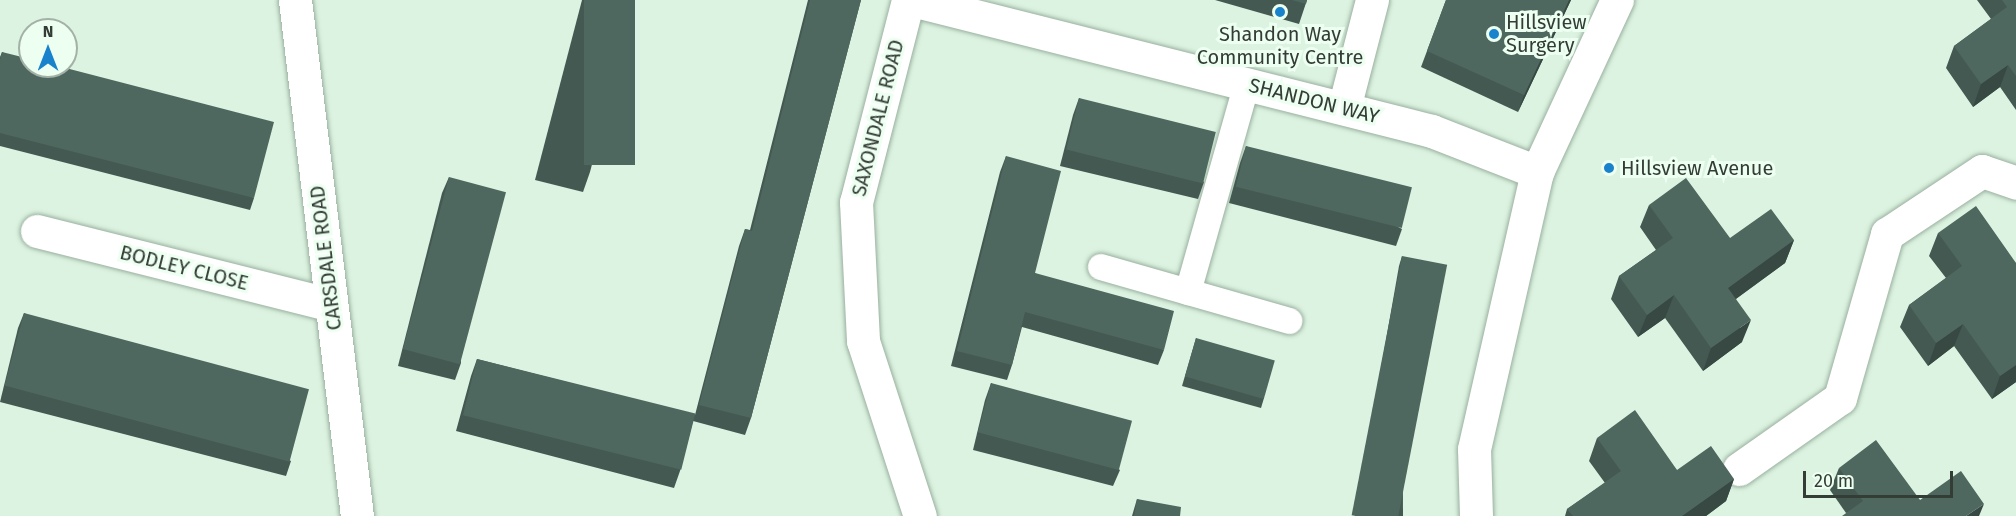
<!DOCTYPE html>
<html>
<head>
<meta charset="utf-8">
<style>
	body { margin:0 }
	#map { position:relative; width:2016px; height:516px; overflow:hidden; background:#dcf3e1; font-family:"Fira Sans",sans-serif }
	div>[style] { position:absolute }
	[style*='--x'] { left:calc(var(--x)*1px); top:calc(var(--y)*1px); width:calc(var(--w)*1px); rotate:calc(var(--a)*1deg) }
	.roads { filter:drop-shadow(0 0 2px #9ab09f) drop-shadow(0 0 2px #9ab09f) }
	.service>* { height:26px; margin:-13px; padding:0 13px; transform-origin:13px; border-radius:13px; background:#fff }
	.minor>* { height:33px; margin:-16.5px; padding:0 16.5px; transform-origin:16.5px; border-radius:16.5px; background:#fff }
	.tertiary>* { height:33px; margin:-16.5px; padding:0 16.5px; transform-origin:16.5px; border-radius:16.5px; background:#fff }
	.wall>* { inset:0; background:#445952 }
	.shaded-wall>* { inset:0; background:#374942 }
	.building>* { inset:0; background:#4f685f; transform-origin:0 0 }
	.dots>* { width:16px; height:16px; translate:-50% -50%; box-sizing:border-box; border:3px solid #edfff1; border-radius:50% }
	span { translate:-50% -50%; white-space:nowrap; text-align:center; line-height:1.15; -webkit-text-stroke:6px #edfff1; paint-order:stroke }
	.poi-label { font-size:20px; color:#333c35 }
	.left { translate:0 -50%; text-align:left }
	.street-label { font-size:20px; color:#333c35 }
	.north { position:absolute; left:18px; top:18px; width:60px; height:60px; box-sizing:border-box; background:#edfff1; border:2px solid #a3b1a6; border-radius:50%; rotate:0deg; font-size:16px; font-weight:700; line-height:24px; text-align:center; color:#333c35 }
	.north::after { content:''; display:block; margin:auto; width:21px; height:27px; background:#1882cc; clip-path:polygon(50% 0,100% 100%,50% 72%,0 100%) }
	.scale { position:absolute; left:1803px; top:471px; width:150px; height:27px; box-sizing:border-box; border:3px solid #333c35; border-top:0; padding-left:8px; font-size:18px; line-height:21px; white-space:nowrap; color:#333c35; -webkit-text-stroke:4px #edfff1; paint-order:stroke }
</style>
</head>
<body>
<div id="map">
	<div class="roads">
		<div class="service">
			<i style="--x:1101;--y:267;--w:196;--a:16"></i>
			<i style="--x:1188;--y:292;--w:216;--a:-74.2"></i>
		</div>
		<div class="minor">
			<i style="--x:295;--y:0;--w:520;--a:83.15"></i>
			<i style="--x:908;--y:0;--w:209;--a:104.4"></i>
			<i style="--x:856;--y:202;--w:139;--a:87.1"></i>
			<i style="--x:863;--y:341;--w:184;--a:72"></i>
			<i style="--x:912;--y:0;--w:536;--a:14.14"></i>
			<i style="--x:1432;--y:131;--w:113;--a:21.3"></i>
			<i style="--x:1344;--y:108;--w:112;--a:-75.5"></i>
			<i style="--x:37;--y:231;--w:303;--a:14.1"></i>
			<i style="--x:1739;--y:469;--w:123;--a:-35.1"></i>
			<i style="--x:1840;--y:398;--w:171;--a:-74"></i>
			<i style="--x:1887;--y:234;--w:114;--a:-33.6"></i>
			<i style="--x:1982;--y:171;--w:36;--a:19"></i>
		</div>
		<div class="tertiary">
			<i style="--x:1476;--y:516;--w:67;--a:-91.7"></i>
			<i style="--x:1474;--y:449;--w:284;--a:-77.2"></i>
			<i style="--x:1537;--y:172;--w:190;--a:-65.1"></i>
		</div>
	</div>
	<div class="wall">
		<i style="clip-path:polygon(582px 0,635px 0,590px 172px,583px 192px,535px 180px)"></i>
		<i style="clip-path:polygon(808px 0,861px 0,751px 418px,745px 435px,693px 421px,680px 471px,674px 488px,456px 431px,471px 376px,477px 359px,695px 415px,739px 246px,745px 229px,750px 230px)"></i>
		<i style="clip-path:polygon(1215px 0,1307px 0,1299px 24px)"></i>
		<i style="clip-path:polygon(1446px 0,1571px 0,1518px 112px,1421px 67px)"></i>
		<i style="clip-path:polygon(1977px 0,2016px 0,2016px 110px,2000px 87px,1973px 107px,1946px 68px,1954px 46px,1991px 19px)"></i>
		<i style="clip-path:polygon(2px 52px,254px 198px,250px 210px,0 146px,0 57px)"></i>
		<i style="clip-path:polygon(1079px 98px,1204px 182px,1198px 199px,1060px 166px,1073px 115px)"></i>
		<i style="clip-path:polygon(1246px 146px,1402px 229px,1396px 246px,1229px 203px,1240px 163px)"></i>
		<i style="clip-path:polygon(1006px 156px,1035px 273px,1164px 350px,1158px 365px,1022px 327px,1012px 365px,1007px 380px,951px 366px,1000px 172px)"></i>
		<i style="clip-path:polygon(449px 177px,461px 363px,455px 380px,398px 366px,442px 193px)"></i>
		<i style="clip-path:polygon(1649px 205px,1730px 238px,1794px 240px,1785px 263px,1736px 299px,1742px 342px,1703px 371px,1665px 318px,1638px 337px,1611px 299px,1619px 276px,1656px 250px,1640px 227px)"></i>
		<i style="clip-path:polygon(1938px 233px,2016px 263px,2016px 382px,1992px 399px,1954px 346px,1928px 366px,1900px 327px,1909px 305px,1946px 278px,1929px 256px)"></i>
		<i style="clip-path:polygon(1402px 256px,1403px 516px,1355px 516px,1399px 266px)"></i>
		<i style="clip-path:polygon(24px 313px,291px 461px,286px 476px,0 402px,18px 328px)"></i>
		<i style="clip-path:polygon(1196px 338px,1264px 398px,1261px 408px,1182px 386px)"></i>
		<i style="clip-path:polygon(991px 383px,1120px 470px,1113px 486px,973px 450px,985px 400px)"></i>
		<i style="clip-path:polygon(1597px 438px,1677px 470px,1734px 479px,1726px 501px,1706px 516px,1565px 516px,1567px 509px,1605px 483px,1589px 461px)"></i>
		<i style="clip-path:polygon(1839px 468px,1920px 500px,1846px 513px,1830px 490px)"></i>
		<i style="clip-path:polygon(1137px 499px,1180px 516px,1132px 516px)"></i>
	</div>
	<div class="shaded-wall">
		<i style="clip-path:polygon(1569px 0,1571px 0,1518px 112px,1524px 95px)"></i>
		<i style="clip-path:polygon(2008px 65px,2000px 87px,1973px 107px,1981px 84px)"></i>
		<i style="clip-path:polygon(1794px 240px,1785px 263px,1719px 311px,1728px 288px)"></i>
		<i style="clip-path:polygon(1674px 295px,1665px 318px,1638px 337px,1647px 315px)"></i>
		<i style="clip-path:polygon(1751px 320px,1742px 342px,1703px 371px,1711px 348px)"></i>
		<i style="clip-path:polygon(1963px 324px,1954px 346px,1928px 366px,1936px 343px)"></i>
		<i style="clip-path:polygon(2016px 365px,2016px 382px,1992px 399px,2000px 376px)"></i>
		<i style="clip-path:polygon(1734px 479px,1726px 501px,1706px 516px,1682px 516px)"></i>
		<i style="clip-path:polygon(1984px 504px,1979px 516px,1966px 516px)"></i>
	</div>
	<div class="building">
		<i style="left:584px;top:0;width:51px;height:165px"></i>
		<i style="clip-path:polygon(810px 0,861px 0,751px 418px,699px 405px,745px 229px,752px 231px)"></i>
		<i style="clip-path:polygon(1292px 0,1307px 0,1306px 4px)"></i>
		<i style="clip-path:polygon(1446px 0,1569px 0,1524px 95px,1427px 51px)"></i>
		<i style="clip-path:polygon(2002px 0,2016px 0,2016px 76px,2008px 65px,1981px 84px,1954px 46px,2007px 7px)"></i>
		<i style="clip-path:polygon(2px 52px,30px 59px,30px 66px,58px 66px,274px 122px,254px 198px,0 133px,0 60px)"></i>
		<i style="left:1079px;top:98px;width:141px;height:53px;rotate:14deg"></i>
		<i style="left:1246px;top:146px;width:171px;height:42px;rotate:14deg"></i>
		<i style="clip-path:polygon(1006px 156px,1061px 171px,1035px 273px,1174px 311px,1164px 350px,1025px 312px,1012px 365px,957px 351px)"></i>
		<i style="left:449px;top:177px;width:59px;height:178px;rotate:15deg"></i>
		<i style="clip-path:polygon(1686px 178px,1730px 238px,1771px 209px,1794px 240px,1728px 288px,1751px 320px,1711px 348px,1674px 295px,1647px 315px,1619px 276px,1673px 238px,1649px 205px)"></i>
		<i style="clip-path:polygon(1976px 206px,2016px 263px,2016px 365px,2000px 376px,1963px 324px,1936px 343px,1909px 305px,1962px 266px,1938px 233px)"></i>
		<i style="left:1402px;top:256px;width:46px;height:264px;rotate:11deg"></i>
		<i style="left:24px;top:313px;width:295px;height:75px;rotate:15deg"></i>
		<i style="left:1196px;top:338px;width:82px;height:40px;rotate:16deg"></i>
		<i style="left:477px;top:359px;width:225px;height:58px;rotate:14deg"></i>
		<i style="left:991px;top:383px;width:146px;height:51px;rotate:15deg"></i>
		<i style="clip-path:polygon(1635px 410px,1677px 470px,1711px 446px,1734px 479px,1682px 516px,1573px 516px,1567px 509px,1621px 471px,1597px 438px)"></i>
		<i style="clip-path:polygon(1876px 440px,1920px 500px,1961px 471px,1984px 504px,1966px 516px,1842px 516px,1863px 501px,1839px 468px)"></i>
		<i style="clip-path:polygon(1137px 499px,1181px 507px,1180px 516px,1134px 516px)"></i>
	</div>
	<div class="dots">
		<i style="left:1280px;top:12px;background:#1882cc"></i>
		<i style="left:1494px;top:34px;background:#1882cc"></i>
		<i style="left:1609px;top:168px;background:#1882cc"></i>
	</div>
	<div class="poi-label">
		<span class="left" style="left:1506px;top:34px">Hillsview<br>Surgery</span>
		<span style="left:1280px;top:46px">Shandon Way<br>Community Centre</span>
		<span class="left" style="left:1621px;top:168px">Hillsview Avenue</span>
	</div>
	<div class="street-label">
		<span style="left:1314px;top:101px;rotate:14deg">SHANDON WAY</span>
		<span style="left:878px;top:118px;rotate:-76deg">SAXONDALE ROAD</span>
		<span style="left:326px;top:258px;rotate:-97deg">CARSDALE ROAD</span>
		<span style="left:184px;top:268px;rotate:14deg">BODLEY CLOSE</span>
	</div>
	<div class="north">N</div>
	<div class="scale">20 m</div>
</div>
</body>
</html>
